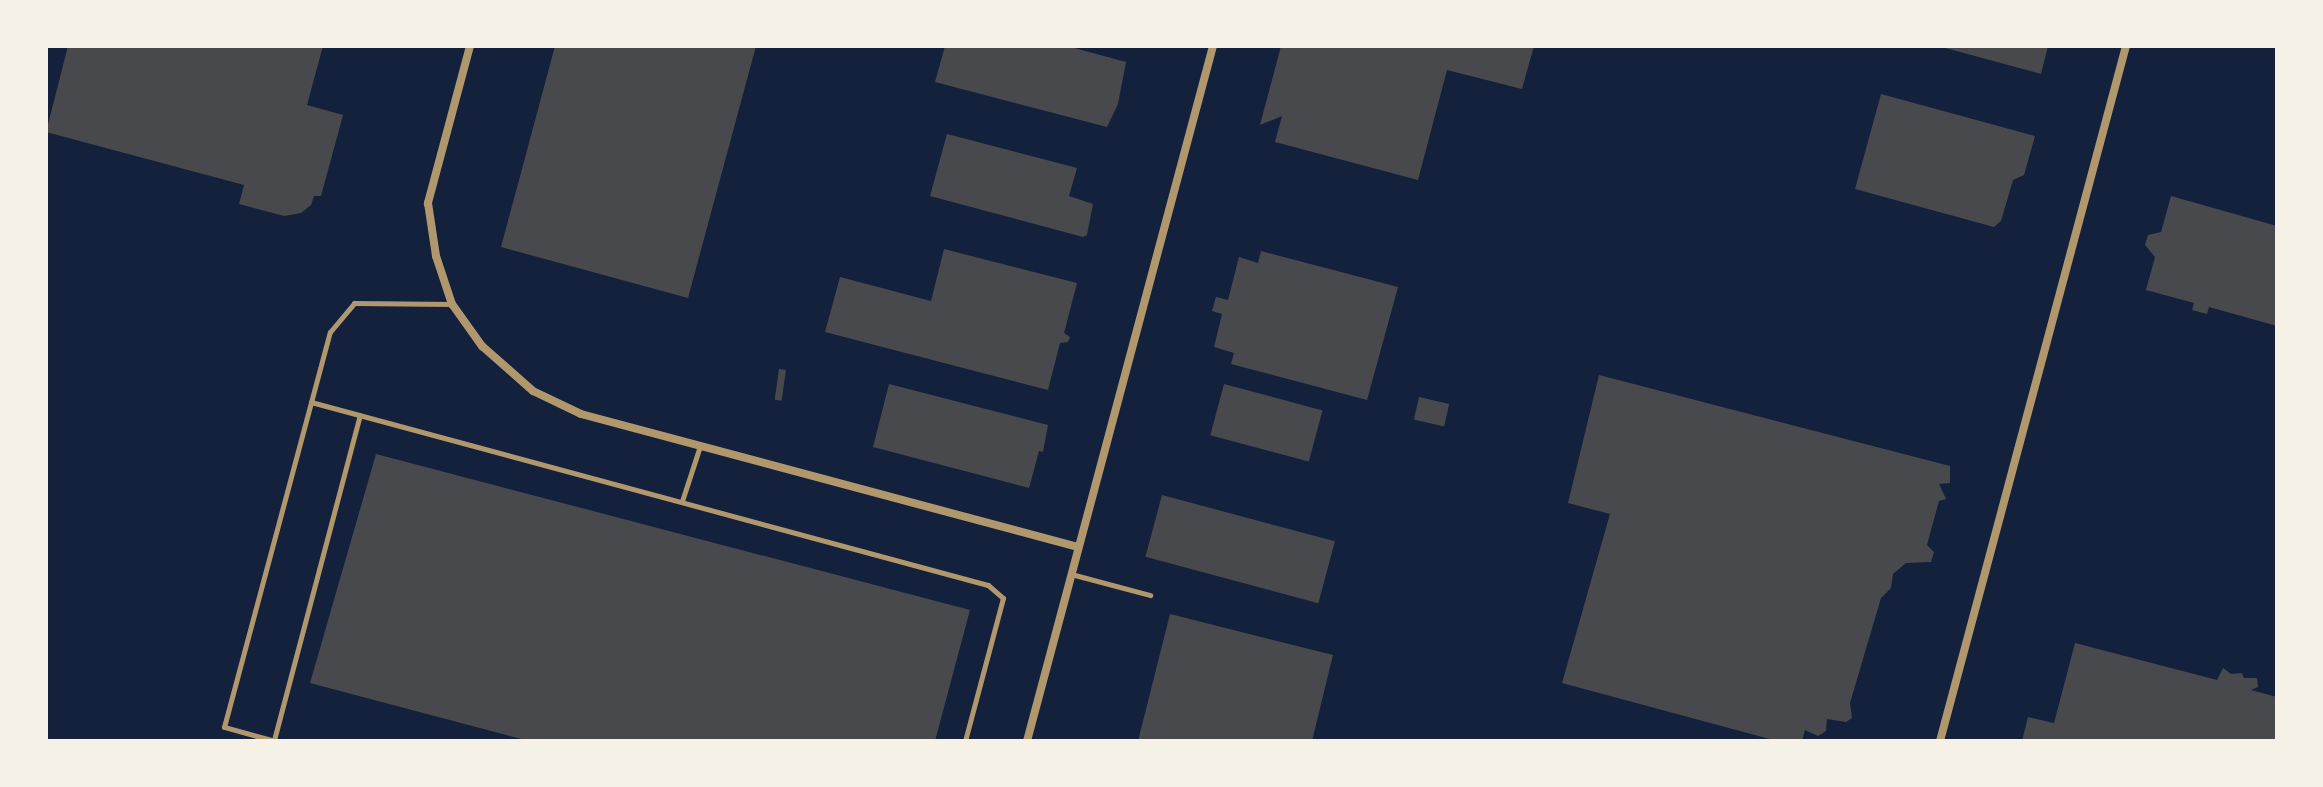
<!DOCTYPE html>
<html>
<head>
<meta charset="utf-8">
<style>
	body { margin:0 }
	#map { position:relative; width:2323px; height:787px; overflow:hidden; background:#14213d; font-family:"DejaVu Sans",sans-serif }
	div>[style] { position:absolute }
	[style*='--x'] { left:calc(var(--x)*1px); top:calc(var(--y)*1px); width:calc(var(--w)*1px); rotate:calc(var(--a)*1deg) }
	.building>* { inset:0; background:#48494c; transform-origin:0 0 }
	.service>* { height:5px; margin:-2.5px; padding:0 2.5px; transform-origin:2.5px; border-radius:2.5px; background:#b1986c }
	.minor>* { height:8px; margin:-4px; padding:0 4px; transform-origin:4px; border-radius:4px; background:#b1986c }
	span { translate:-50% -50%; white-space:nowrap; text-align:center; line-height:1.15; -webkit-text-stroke:6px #f6f1e7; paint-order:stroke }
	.frame { position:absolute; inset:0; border:48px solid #f6f1e7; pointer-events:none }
</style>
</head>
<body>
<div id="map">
	<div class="building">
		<i style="clip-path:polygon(68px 46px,323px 46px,307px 105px,343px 115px,321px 196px,314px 196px,311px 205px,301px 213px,284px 216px,239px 204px,244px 185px,46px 132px)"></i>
		<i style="clip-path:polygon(555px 46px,756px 46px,688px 298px,501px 247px)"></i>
		<i style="clip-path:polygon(945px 46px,1067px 46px,1126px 62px,1118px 104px,1107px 127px,935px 82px)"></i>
		<i style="clip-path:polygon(1281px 46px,1303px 47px,1534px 46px,1522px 89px,1447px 70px,1418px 180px,1275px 142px,1282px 116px,1260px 125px)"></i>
		<i style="clip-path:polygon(1938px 46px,2048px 46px,2041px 74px)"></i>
		<i style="clip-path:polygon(1881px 94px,2035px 136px,2024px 175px,2013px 180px,2001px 221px,1994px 227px,1855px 189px)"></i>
		<i style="clip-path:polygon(947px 134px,1077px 168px,1069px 196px,1093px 204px,1087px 235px,1083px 237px,930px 196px)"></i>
		<i style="clip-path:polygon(2171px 196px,2277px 226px,2277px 326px,2209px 307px,2207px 314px,2192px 310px,2194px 303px,2146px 290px,2155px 257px,2145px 245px,2148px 235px,2161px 232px)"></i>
		<i style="clip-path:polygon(944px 249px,1077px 283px,1064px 333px,1070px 337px,1068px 342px,1060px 343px,1048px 390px,825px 332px,840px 277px,931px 301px)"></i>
		<i style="clip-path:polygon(1261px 251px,1398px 287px,1367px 400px,1231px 364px,1234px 353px,1214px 347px,1222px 314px,1212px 311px,1216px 297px,1228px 300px,1239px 257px,1258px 263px)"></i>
		<i style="left:779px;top:369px;width:7px;height:31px;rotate:8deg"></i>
		<i style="clip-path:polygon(1599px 375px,1950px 466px,1950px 483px,1939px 484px,1946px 499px,1939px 501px,1927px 545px,1934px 552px,1931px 562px,1906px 563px,1893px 574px,1891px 588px,1881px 598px,1850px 703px,1852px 718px,1846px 722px,1827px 719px,1826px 731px,1818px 736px,1805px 730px,1802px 741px,1777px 741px,1562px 683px,1610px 514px,1568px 503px)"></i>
		<i style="clip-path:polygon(889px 384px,1048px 425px,1043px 452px,1039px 451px,1029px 488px,873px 447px)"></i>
		<i style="left:1224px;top:384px;width:102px;height:53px;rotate:15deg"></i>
		<i style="left:1419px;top:397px;width:31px;height:23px;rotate:13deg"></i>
		<i style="clip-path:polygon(376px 454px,970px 610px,935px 741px,529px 741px,310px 683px)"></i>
		<i style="left:1162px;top:495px;width:179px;height:64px;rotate:15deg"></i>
		<i style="clip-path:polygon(1170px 614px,1333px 655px,1312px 741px,1138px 741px)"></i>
		<i style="clip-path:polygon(2075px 643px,2217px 680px,2223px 668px,2231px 674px,2242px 673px,2244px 678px,2257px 678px,2258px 687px,2251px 690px,2277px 697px,2277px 741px,2022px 741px,2028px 717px,2054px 723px)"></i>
	</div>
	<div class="service">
		<i style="--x:311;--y:402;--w:701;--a:15.13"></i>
		<i style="--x:988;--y:585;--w:20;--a:41"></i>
		<i style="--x:1003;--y:598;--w:148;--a:104.9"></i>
		<i style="--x:682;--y:501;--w:58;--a:-71.9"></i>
		<i style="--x:1071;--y:574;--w:82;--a:14.9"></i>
		<i style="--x:274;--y:740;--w:336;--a:-75.2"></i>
		<i style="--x:275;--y:741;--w:53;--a:-164.6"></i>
		<i style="--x:224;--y:727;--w:409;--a:-75"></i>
		<i style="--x:330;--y:332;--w:38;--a:-50"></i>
		<i style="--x:354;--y:303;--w:98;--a:0.6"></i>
	</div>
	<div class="minor">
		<i style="--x:470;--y:46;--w:163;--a:105"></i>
		<i style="--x:428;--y:203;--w:54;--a:81.4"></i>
		<i style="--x:436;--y:256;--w:51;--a:71.6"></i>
		<i style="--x:452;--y:304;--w:52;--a:54.5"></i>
		<i style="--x:482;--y:346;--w:68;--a:41.4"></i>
		<i style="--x:533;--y:391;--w:53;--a:25.6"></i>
		<i style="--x:581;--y:414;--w:514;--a:14.98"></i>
		<i style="--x:1027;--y:741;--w:719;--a:-75.02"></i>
		<i style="--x:1940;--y:741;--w:719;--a:-75.02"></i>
	</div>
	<div class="frame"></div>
</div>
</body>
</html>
